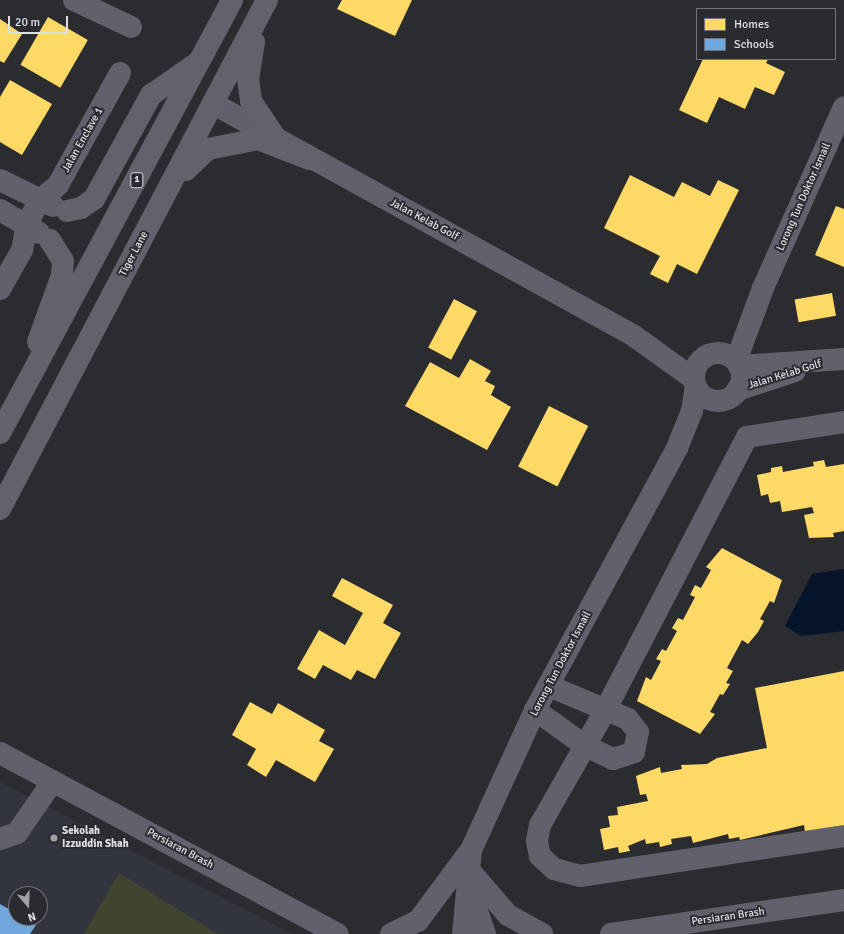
<!DOCTYPE html>
<html>
<head>
<meta charset="utf-8">
<style>
	body { margin:0 }
	#map { position:relative; width:844px; height:934px; overflow:hidden; background:#2b2c30; font-family:Signika,sans-serif }
	div>[style] { position:absolute }
	[style*='--x'] { left:calc(var(--x)*1px); top:calc(var(--y)*1px); width:calc(var(--w)*1px); rotate:calc(var(--a)*1deg) }
	.built>* { inset:0; background:#32343e }
	.green>* { inset:0; background:#414530 }
	.water>* { inset:0; background:#05142b }
	.homes>* { inset:0; background:#ffd966; transform-origin:0 0 }
	.schools>* { inset:0; background:#6fa8dc }
	.minor>* { height:22px; margin:-11px; padding:0 11px; transform-origin:11px; border-radius:11px; background:#60616c }
	.minor>.ring { margin:-11px; padding:0; box-sizing:content-box; background:none; border:22px solid #60616c; border-radius:50% }
	.major>* { height:22px; margin:-11px; padding:0 11px; transform-origin:11px; border-radius:11px; background:#61626c }
	.dots>* { width:11px; height:11px; translate:-50% -50%; box-sizing:border-box; border:2px solid #2a2b31; border-radius:50% }
	span { translate:-50% -50%; white-space:nowrap; text-align:center; line-height:1.15; -webkit-text-stroke:4px #2a2b31; paint-order:stroke }
	.shield-label span { padding:1px 3px; background:#2a2b31; border:1px solid; border-radius:3px; -webkit-text-stroke-width:0 }
	.shield-label { font-size:10px; color:#dfe0e4; font-weight:700 }
	.street-label { font-size:11px; color:#dfe0e4 }
	.poi-label { font-size:11px; color:#dfe0e4; font-weight:700 }
	.left { translate:0 -50%; text-align:left }
	.legend { position:absolute; left:696px; top:8px; width:140px; height:52px; box-sizing:border-box; background:#2a2b31; border:1px solid #727379; margin:0; padding:5px 7px; list-style:none; font-size:12px; color:#dfe0e4 }
	.legend li { display:flex; align-items:center; gap:8px; height:20px }
	.legend b { width:20px; border:1px solid #727379 }
	.north { position:absolute; left:8px; top:886px; width:40px; height:40px; box-sizing:border-box; background:#2a2b31; border:1px solid #727379; border-radius:50%; rotate:161deg; font-size:11px; font-weight:700; line-height:16px; text-align:center; color:#dfe0e4 }
	.north::after { content:''; display:block; margin:auto; width:14px; height:18px; background:#a0a1a5; clip-path:polygon(50% 0,100% 100%,50% 72%,0 100%) }
	.scale { position:absolute; left:8px; top:16px; width:60px; height:18px; box-sizing:border-box; border:2px solid #dfe0e4; border-top:0; padding-left:5px; font-size:12px; line-height:14px; white-space:nowrap; color:#dfe0e4; -webkit-text-stroke:3px #2a2b31; paint-order:stroke }
</style>
</head>
<body>
<div id="map">
	<div class="built">
		<i style="clip-path:polygon(evenodd,0 782px,292px 934px,0 934px,0 782px,16px 894px,40px 894px,40px 918px,16px 918px,16px 894px)"></i>
	</div>
	<div class="green">
		<i style="clip-path:polygon(119px 873px,218px 934px,84px 934px)"></i>
	</div>
	<div class="water">
		<i style="clip-path:polygon(844px 569px,844px 631px,801px 636px,785px 626px,812px 574px)"></i>
	</div>
	<div class="homes">
		<i style="clip-path:polygon(342px 0,412px 0,395px 36px,337px 9px)"></i>
		<i style="left:48px;top:17px;width:46px;height:55px;rotate:30deg"></i>
		<i style="clip-path:polygon(0 19px,22px 34px,4px 63px,0 61px)"></i>
		<i style="clip-path:polygon(703px 59px,768px 59px,766px 63px,785px 72px,774px 95px,755px 87px,745px 109px,719px 97px,707px 123px,679px 110px)"></i>
		<i style="clip-path:polygon(10px 80px,52px 104px,22px 155px,0 142px,0 97px)"></i>
		<i style="clip-path:polygon(630px 175px,674px 197px,682px 182px,710px 196px,718px 180px,739px 190px,697px 274px,677px 264px,668px 283px,650px 274px,660px 256px,604px 228px)"></i>
		<i style="clip-path:polygon(836px 206px,844px 209px,844px 267px,815px 255px)"></i>
		<i style="left:832px;top:293px;width:23px;height:38px;rotate:80deg"></i>
		<i style="left:454px;top:299px;width:26px;height:55px;rotate:28deg"></i>
		<i style="clip-path:polygon(470px 359px,491px 371px,485px 381px,495px 386px,491px 395px,511px 407px,487px 450px,405px 406px,430px 362px,459px 378px)"></i>
		<i style="left:549px;top:406px;width:44px;height:68px;rotate:27deg"></i>
		<i style="clip-path:polygon(824px 460px,826px 467px,844px 464px,844px 531px,833px 533px,834px 537px,809px 538px,804px 515px,814px 513px,812px 507px,782px 512px,780px 501px,770px 503px,768px 494px,761px 496px,757px 475px,771px 472px,771px 468px,782px 466px,783px 472px,814px 466px,813px 462px)"></i>
		<i style="clip-path:polygon(722px 548px,782px 580px,774px 603px,770px 601px,760px 619px,764px 621px,758px 632px,748px 644px,742px 640px,727px 668px,733px 671px,726px 683px,730px 684px,723px 695px,720px 694px,710px 712px,715px 714px,700px 734px,637px 701px,646px 677px,651px 680px,661px 661px,656px 659px,662px 649px,666px 651px,677px 631px,672px 628px,678px 618px,683px 620px,695px 597px,690px 595px,695px 585px,701px 588px,711px 570px,706px 567px)"></i>
		<i style="clip-path:polygon(342px 578px,393px 605px,383px 623px,401px 633px,375px 679px,357px 670px,351px 680px,323px 665px,315px 679px,297px 669px,319px 630px,345px 645px,363px 613px,332px 596px)"></i>
		<i style="clip-path:polygon(844px 671px,844px 832px,806px 839px,804px 825px,740px 840px,739px 837px,729px 839px,728px 834px,693px 843px,691px 836px,671px 839px,672px 844px,660px 847px,659px 842px,646px 844px,645px 839px,628px 846px,630px 851px,619px 853px,618px 847px,604px 850px,600px 829px,610px 827px,608px 816px,618px 815px,617px 807px,648px 801px,646px 794px,640px 795px,636px 776px,660px 767px,661px 773px,682px 769px,681px 765px,707px 764px,717px 758px,767px 748px,755px 688px)"></i>
		<i style="clip-path:polygon(250px 702px,272px 714px,278px 703px,325px 730px,319px 741px,334px 749px,315px 782px,276px 760px,266px 777px,247px 765px,256px 749px,232px 735px)"></i>
	</div>
	<div class="schools">
		<i style="clip-path:polygon(0 904px,16px 913px,16px 918px,36px 925px,30px 934px,0 934px)"></i>
	</div>
	<div class="minor">
		<i style="--x:74;--y:0;--w:63;--a:25.3"></i>
		<i style="--x:214;--y:104;--w:480;--a:28.9"></i>
		<i style="--x:634;--y:336;--w:74;--a:35.6"></i>
		<i style="--x:0;--y:180;--w:59;--a:26.1"></i>
		<i style="--x:0;--y:210;--w:45;--a:30.5"></i>
		<i style="--x:0;--y:289;--w:45;--a:-60.6"></i>
		<i style="--x:22;--y:250;--w:26;--a:-79"></i>
		<i style="--x:27;--y:224;--w:26;--a:-62"></i>
		<i style="--x:39;--y:201;--w:25;--a:-40"></i>
		<i style="--x:58;--y:185;--w:128;--a:-61"></i>
		<i class="ring" style="left:694px;top:353px;width:26px;height:26px"></i>
		<i style="--x:736;--y:361;--w:78;--a:-69.7"></i>
		<i style="--x:763;--y:288;--w:198;--a:-65.9"></i>
		<i style="--x:739;--y:366;--w:105;--a:-3.8"></i>
		<i style="--x:737;--y:390;--w:61;--a:-18.1"></i>
		<i style="--x:844;--y:422;--w:98;--a:171.2"></i>
		<i style="--x:747;--y:437;--w:306;--a:117.4"></i>
		<i style="--x:606;--y:709;--w:133;--a:119.6"></i>
		<i style="--x:540;--y:825;--w:16;--a:101"></i>
		<i style="--x:537;--y:841;--w:15;--a:79"></i>
		<i style="--x:540;--y:856;--w:19;--a:43"></i>
		<i style="--x:554;--y:869;--w:27;--a:15"></i>
		<i style="--x:580;--y:876;--w:267;--a:-8.6"></i>
		<i style="--x:535;--y:710;--w:60;--a:35.5"></i>
		<i style="--x:584;--y:745;--w:32;--a:26"></i>
		<i style="--x:613;--y:759;--w:22;--a:-18"></i>
		<i style="--x:634;--y:752;--w:20;--a:-79"></i>
		<i style="--x:638;--y:732;--w:16;--a:-128"></i>
		<i style="--x:628;--y:719;--w:86;--a:-157.3"></i>
		<i style="--x:0;--y:753;--w:383;--a:28.2"></i>
		<i style="--x:0;--y:839;--w:18;--a:-19"></i>
		<i style="--x:17;--y:833;--w:63;--a:-55.3"></i>
		<i style="--x:469;--y:870;--w:60;--a:49.1"></i>
		<i style="--x:508;--y:915;--w:39;--a:29"></i>
		<i style="--x:469;--y:888;--w:49;--a:70.8"></i>
		<i style="--x:391;--y:934;--w:30;--a:-26"></i>
		<i style="--x:418;--y:921;--w:89;--a:-53.3"></i>
		<i style="--x:463;--y:934;--w:84;--a:-84.6"></i>
		<i style="--x:471;--y:850;--w:154;--a:-65.4"></i>
		<i style="--x:535;--y:710;--w:298;--a:-61.5"></i>
		<i style="--x:677;--y:448;--w:40;--a:-68"></i>
		<i style="--x:692;--y:411;--w:24;--a:-81"></i>
		<i style="--x:611;--y:934;--w:235;--a:-8.3"></i>
	</div>
	<div class="major">
		<i style="--x:254;--y:42;--w:37;--a:99"></i>
		<i style="--x:248;--y:79;--w:22;--a:82"></i>
		<i style="--x:251;--y:101;--w:47;--a:56.3"></i>
		<i style="--x:186;--y:170;--w:30;--a:-44"></i>
		<i style="--x:208;--y:149;--w:51;--a:-11.3"></i>
		<i style="--x:258;--y:139;--w:55;--a:21.4"></i>
		<i style="--x:67;--y:211;--w:14;--a:-12"></i>
		<i style="--x:81;--y:208;--w:16;--a:-35"></i>
		<i style="--x:94;--y:199;--w:119;--a:-61.3"></i>
		<i style="--x:151;--y:95;--w:56;--a:-34.8"></i>
		<i style="--x:38;--y:342;--w:71;--a:-70.3"></i>
		<i style="--x:62;--y:275;--w:14;--a:-86"></i>
		<i style="--x:63;--y:261;--w:25;--a:-122"></i>
		<i style="--x:0;--y:433;--w:491;--a:-61.8"></i>
		<i style="--x:0;--y:509;--w:575;--a:-62.32"></i>
	</div>
	<div class="dots">
		<i style="left:54px;top:838px;background:#a0a1a5"></i>
	</div>
	<div class="shield-label">
		<span style="left:137px;top:180px">1</span>
	</div>
	<div class="street-label">
		<span style="left:83px;top:140px;rotate:-61deg">Jalan Enclave 1</span>
		<span style="left:804px;top:197px;rotate:-66deg">Lorong Tun Doktor Ismail</span>
		<span style="left:424px;top:220px;rotate:28deg">Jalan Kelab Golf</span>
		<span style="left:134px;top:254px;rotate:-62deg">Tiger Lane</span>
		<span style="left:785px;top:375px;rotate:-17deg">Jalan Kelab Golf</span>
		<span style="left:561px;top:664px;rotate:-62deg">Lorong Tun Doktor Ismail</span>
		<span style="left:180px;top:849px;rotate:28deg">Persiaran Brash</span>
		<span style="left:728px;top:917px;rotate:-8deg">Persiaran Brash</span>
	</div>
	<div class="poi-label">
		<span class="left" style="left:62px;top:838px">Sekolah<br>Izzuddin Shah</span>
	</div>
	<ul class="legend">
	<li><b style="height:11px;background:#ffd966"></b>Homes</li>
	<li><b style="height:11px;background:#6fa8dc"></b>Schools</li>
	</ul>
	<div class="north">N</div>
	<div class="scale">20 m</div>
</div>
</body>
</html>
